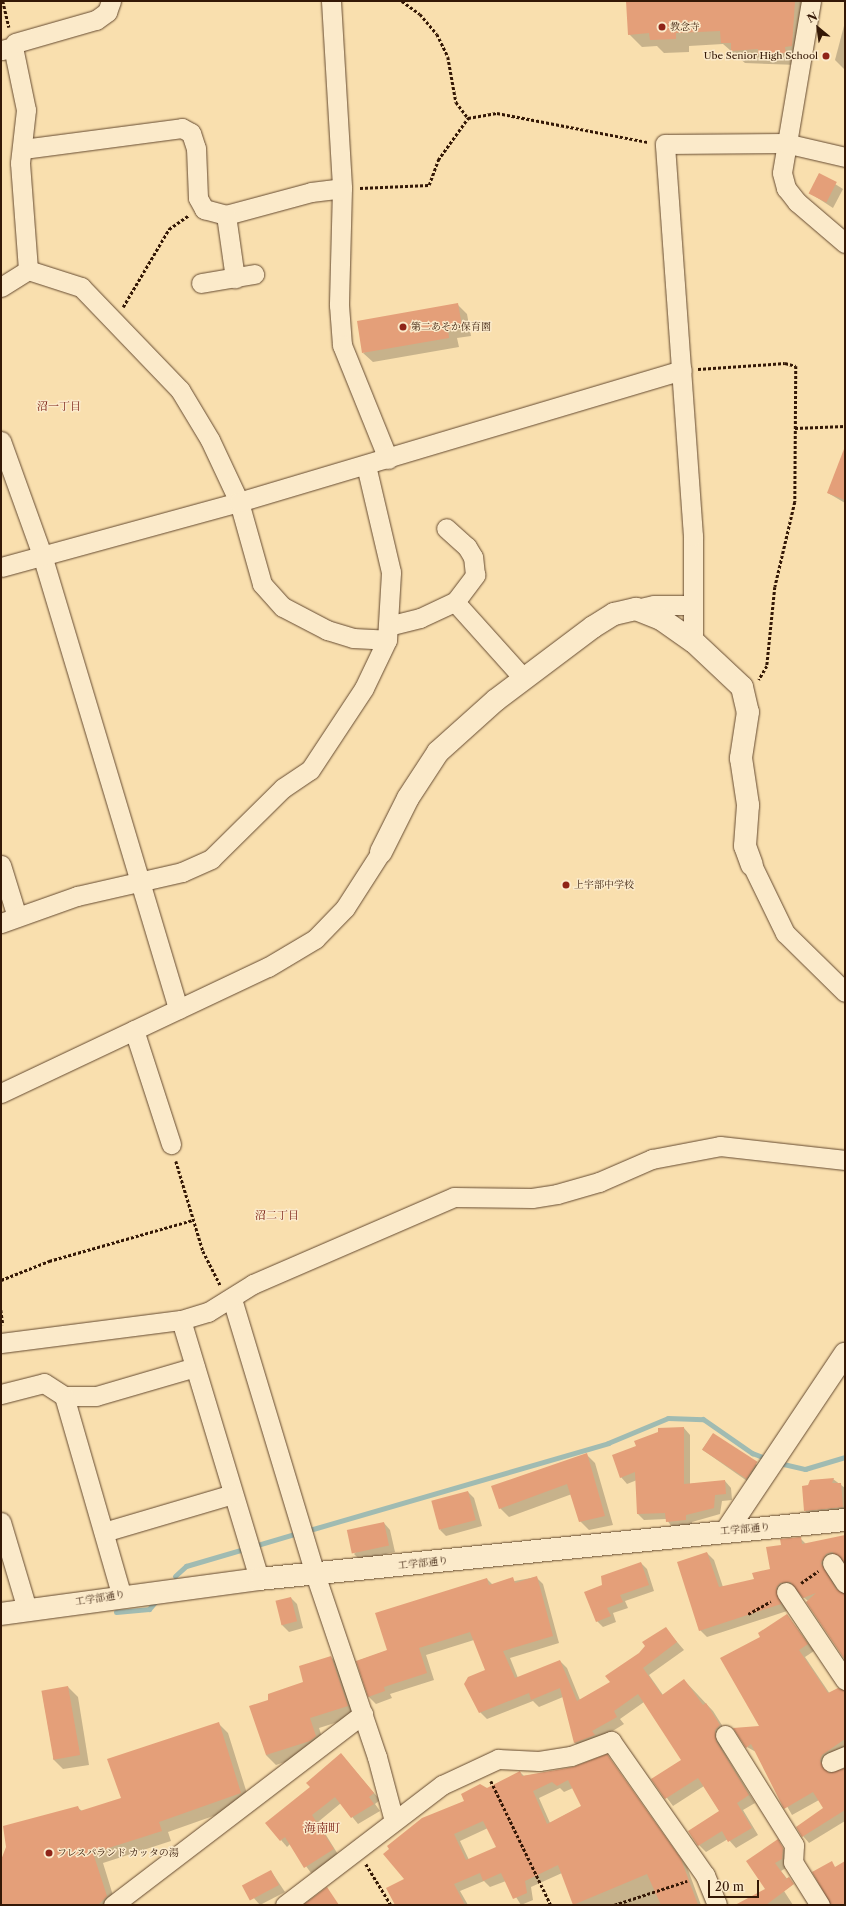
<!DOCTYPE html>
<html>
<head>
<meta charset="utf-8">
<style>
	body { margin:0 }
	#map { position:relative; width:846px; height:1906px; overflow:hidden; background:#f9dfae; font-family:"Libre Caslon Text","Noto Serif JP",serif }
	div>[style] { position:absolute }
	[style*='--x'] { left:calc(var(--x)*1px); top:calc(var(--y)*1px); width:calc(var(--w)*1px); rotate:calc(var(--a)*1deg) }
	.shadow>* { inset:0; background:#0003; transform-origin:0 0 }
	.stream>* { height:5px; margin:-2.5px; padding:0 2.5px; transform-origin:2.5px; border-radius:2.5px; background:#a0bbb2 }
	.building>* { inset:0; background:#e49f79; transform-origin:0 0 }
	.path>* { height:2.5px; margin-top:-1.25px; transform-origin:0; background:repeating-linear-gradient(90deg,#341806 0 3px,transparent 0 5px) }
	.roads { filter:drop-shadow(0 0 1px #654a30) drop-shadow(0 0 1px #654a30) }
	.street>* { height:19px; margin:-9.5px; padding:0 9.5px; transform-origin:9.5px; border-radius:9.5px; background:#fbeaca }
	.secondary>* { height:22px; margin:-11px; padding:0 11px; transform-origin:11px; border-radius:11px; background:#fbeaca }
	.dots>* { width:11px; height:11px; translate:-50% -50%; box-sizing:border-box; border:2px solid #fbeaca; border-radius:50% }
	span { translate:-50% -50%; white-space:nowrap; text-align:center; line-height:1.15; -webkit-text-stroke:3px #fbeaca; paint-order:stroke }
	.poi-label { font-size:10px; color:#341806 }
	.left { translate:0 -50%; text-align:left }
	.right { translate:-100% -50%; text-align:right }
	.street-label { font-size:10px; color:#341806 }
	.neighbourhood-label { font-size:11px; color:#7a1f14 }
	.quarter-label { font-size:12px; color:#7a1f14 }
	.frame { position:absolute; inset:0; border:2px solid #341806; pointer-events:none }
	.north { position:absolute; left:798px; top:8px; width:40px; height:40px; -webkit-text-stroke:3px #fbeaca; paint-order:stroke; rotate:331deg; font-size:11px; font-weight:700; line-height:16px; text-align:center; color:#341806 }
	.north::after { content:''; display:block; margin:auto; width:14px; height:18px; background:#341806; clip-path:polygon(50% 0,100% 100%,50% 72%,0 100%) }
	.scale { position:absolute; left:708px; top:1880px; width:51px; height:18px; box-sizing:border-box; border:2px solid #341806; border-top:0; padding-left:5px; font-size:12px; line-height:14px; white-space:nowrap; color:#341806; -webkit-text-stroke:3px #fbeaca; paint-order:stroke }
</style>
</head>
<body>
<div id="map">
	<div class="shadow">
		<i style="clip-path:polygon(627px 1px,806px 1px,798px 65px,745px 63px,723px 44px,689px 46px,689px 52px,664px 53px,657px 46px,642px 47px,629px 34px)"></i>
		<i style="clip-path:polygon(845px 22px,845px 70px,835px 60px)"></i>
		<i style="clip-path:polygon(819px 174px,843px 189px,833px 208px,810px 193px)"></i>
		<i style="clip-path:polygon(457px 304px,467px 314px,471px 336px,457px 338px,459px 347px,373px 362px,363px 353px)"></i>
		<i style="clip-path:polygon(845px 450px,845px 503px,828px 493px)"></i>
		<i style="clip-path:polygon(684px 1428px,690px 1435px,690px 1484px,725px 1481px,731px 1488px,732px 1500px,722px 1501px,720px 1514px,692px 1522px,692px 1526px,673px 1528px,666px 1519px,644px 1520px,638px 1514px,637px 1480px,627px 1484px,621px 1477px)"></i>
		<i style="left:713px;top:1434px;width:61px;height:19px;rotate:35deg"></i>
		<i style="clip-path:polygon(586px 1454px,595px 1463px,613px 1525px,589px 1530px,580px 1521px,572px 1494px,509px 1517px,500px 1508px)"></i>
		<i style="clip-path:polygon(833px 1479px,845px 1488px,845px 1514px,812px 1517px,805px 1511px)"></i>
		<i style="clip-path:polygon(468px 1492px,474px 1498px,482px 1526px,446px 1536px,440px 1530px)"></i>
		<i style="clip-path:polygon(384px 1523px,390px 1530px,395px 1552px,360px 1560px,354px 1554px)"></i>
		<i style="clip-path:polygon(845px 1536px,845px 1564px,842px 1560px,833px 1560px,827px 1571px,839px 1592px,845px 1595px,845px 1659px,808px 1601px,792px 1587px,781px 1600px,787px 1611px,707px 1637px,700px 1630px,707px 1553px,714px 1560px,723px 1587px,755px 1580px,771px 1570px,782px 1546px,800px 1538px,806px 1544px)"></i>
		<i style="clip-path:polygon(641px 1563px,647px 1569px,654px 1591px,625px 1601px,628px 1608px,613px 1613px,616px 1622px,603px 1627px,597px 1621px,603px 1586px)"></i>
		<i style="clip-path:polygon(536px 1577px,543px 1584px,559px 1643px,510px 1658px,518px 1678px,560px 1661px,567px 1668px,580px 1700px,611px 1683px,666px 1629px,684px 1650px,649px 1675px,663px 1695px,684px 1680px,713px 1711px,727px 1733px,722px 1738px,722px 1749px,755px 1803px,743px 1810px,758px 1835px,736px 1848px,728px 1839px,706px 1852px,699px 1845px,720px 1812px,704px 1786px,673px 1806px,653px 1779px,682px 1760px,644px 1702px,620px 1719px,624px 1724px,582px 1750px,575px 1743px,563px 1697px,539px 1707px,533px 1701px,487px 1719px,480px 1712px,486px 1670px,474px 1640px,426px 1655px,434px 1680px,390px 1694px,392px 1698px,376px 1704px,369px 1697px,357px 1661px,389px 1650px,487px 1579px,493px 1585px)"></i>
		<i style="clip-path:polygon(291px 1598px,297px 1604px,303px 1628px,289px 1632px,282px 1625px)"></i>
		<i style="clip-path:polygon(787px 1615px,814px 1651px,805px 1657px,830px 1694px,845px 1689px,845px 1751px,829px 1762px,827px 1772px,845px 1769px,845px 1821px,809px 1843px,803px 1836px,824px 1808px,819px 1800px,792px 1815px,756px 1752px,747px 1747px,760px 1727px,762px 1637px)"></i>
		<i style="clip-path:polygon(331px 1657px,341px 1667px,357px 1716px,319px 1728px,325px 1746px,320px 1750px,276px 1765px,266px 1755px,269px 1701px,305px 1683px)"></i>
		<i style="clip-path:polygon(68px 1687px,78px 1697px,89px 1765px,63px 1769px,53px 1759px)"></i>
		<i style="clip-path:polygon(218px 1723px,228px 1733px,250px 1803px,168px 1832px,171px 1841px,103px 1863px,116px 1905px,1px 1905px,1px 1861px,77px 1807px,82px 1811px,122px 1799px)"></i>
		<i style="clip-path:polygon(341px 1754px,380px 1800px,375px 1804px,380px 1811px,358px 1824px,341px 1803px,318px 1822px,339px 1856px,311px 1873px,290px 1844px,287px 1847px,281px 1840px,311px 1788px)"></i>
		<i style="clip-path:polygon(evenodd,607px 1756px,687px 1867px,701px 1905px,574px 1905px,562px 1873px,531px 1887px,533px 1900px,521px 1905px,506px 1881px,490px 1887px,484px 1881px,460px 1891px,468px 1905px,396px 1905px,405px 1879px,465px 1801px,520px 1772px,524px 1776px,573px 1768px,607px 1756px,560px 1788px,564px 1792px,573px 1788px,582px 1806px,550px 1823px,539px 1798px,560px 1788px,607px 1756px,488px 1828px,498px 1848px,469px 1860px,460px 1841px,488px 1828px)"></i>
		<i style="clip-path:polygon(777px 1841px,789px 1856px,789px 1866px,781px 1871px,792px 1885px,784px 1891px,793px 1905px,737px 1905px,767px 1890px)"></i>
		<i style="clip-path:polygon(271px 1871px,285px 1892px,260px 1905px,244px 1887px)"></i>
	</div>
	<div class="stream">
		<i style="--x:779;--y:1463;--w:27;--a:13"></i>
		<i style="--x:805;--y:1469;--w:42;--a:-16.7"></i>
		<i style="--x:306;--y:1531;--w:315;--a:-16.2"></i>
		<i style="--x:608;--y:1443;--w:65;--a:-22.6"></i>
		<i style="--x:668;--y:1418;--w:35;--a:2"></i>
		<i style="--x:703;--y:1419;--w:60;--a:34.8"></i>
		<i style="--x:752;--y:1453;--w:17;--a:21"></i>
		<i style="--x:175;--y:1576;--w:15;--a:-42"></i>
		<i style="--x:186;--y:1566;--w:117;--a:-16.4"></i>
		<i style="--x:116;--y:1612;--w:33;--a:-5"></i>
		<i style="--x:149;--y:1609;--w:11;--a:-49"></i>
	</div>
	<div class="building">
		<i style="clip-path:polygon(626px 1px,795px 1px,792px 46px,785px 47px,786px 53px,758px 54px,758px 49px,731px 51px,731px 43px,721px 43px,720px 31px,676px 33px,676px 39px,650px 40px,649px 33px,628px 35px)"></i>
		<i style="left:819px;top:173px;width:20px;height:23px;rotate:27deg"></i>
		<i style="clip-path:polygon(458px 303px,462px 326px,448px 329px,449px 338px,362px 353px,357px 321px)"></i>
		<i style="clip-path:polygon(844px 449px,845px 449px,845px 500px,827px 493px)"></i>
		<i style="clip-path:polygon(684px 1427px,684px 1484px,725px 1480px,726px 1494px,715px 1495px,714px 1508px,686px 1515px,686px 1520px,666px 1522px,665px 1513px,637px 1514px,635px 1472px,620px 1478px,612px 1455px,636px 1446px,634px 1441px,658px 1432px,658px 1428px)"></i>
		<i style="left:713px;top:1433px;width:53px;height:20px;rotate:33deg"></i>
		<i style="clip-path:polygon(587px 1453px,605px 1516px,579px 1522px,567px 1484px,499px 1509px,491px 1486px)"></i>
		<i style="clip-path:polygon(834px 1478px,832px 1483px,841px 1483px,843px 1507px,804px 1511px,802px 1486px,808px 1485px,810px 1480px)"></i>
		<i style="left:468px;top:1491px;width:30px;height:38px;rotate:75deg"></i>
		<i style="left:384px;top:1522px;width:24px;height:38px;rotate:78deg"></i>
		<i style="clip-path:polygon(845px 1535px,845px 1563px,832px 1552px,826px 1554px,821px 1563px,836px 1589px,845px 1594px,845px 1660px,806px 1602px,816px 1593px,803px 1598px,790px 1582px,780px 1583px,776px 1588px,781px 1604px,699px 1631px,677px 1562px,707px 1552px,719px 1587px,754px 1579px,752px 1573px,770px 1569px,766px 1547px,781px 1545px,780px 1539px,801px 1537px,802px 1544px)"></i>
		<i style="clip-path:polygon(641px 1562px,649px 1585px,620px 1595px,623px 1602px,607px 1608px,611px 1616px,596px 1622px,584px 1592px,602px 1585px,601px 1576px)"></i>
		<i style="clip-path:polygon(537px 1576px,553px 1636px,503px 1651px,515px 1678px,560px 1660px,577px 1701px,610px 1682px,605px 1676px,639px 1653px,645px 1646px,642px 1642px,666px 1627px,677px 1642px,643px 1668px,662px 1695px,684px 1679px,703px 1705px,706px 1703px,720px 1725px,715px 1730px,716px 1741px,749px 1795px,737px 1803px,752px 1828px,728px 1842px,722px 1831px,698px 1846px,688px 1831px,719px 1811px,698px 1778px,665px 1799px,651px 1779px,681px 1760px,638px 1694px,614px 1711px,617px 1717px,592px 1731px,595px 1735px,574px 1743px,560px 1688px,531px 1700px,529px 1693px,479px 1713px,464px 1684px,468px 1677px,485px 1670px,470px 1632px,419px 1648px,427px 1673px,384px 1687px,385px 1691px,368px 1697px,356px 1661px,387px 1650px,375px 1613px,487px 1578px,489px 1585px,513px 1577px,515px 1583px)"></i>
		<i style="left:291px;top:1597px;width:25px;height:16px;rotate:76deg"></i>
		<i style="clip-path:polygon(787px 1614px,808px 1644px,799px 1650px,828px 1693px,838px 1688px,845px 1691px,845px 1739px,822px 1755px,820px 1761px,829px 1773px,845px 1768px,845px 1810px,802px 1837px,796px 1827px,823px 1808px,813px 1792px,784px 1809px,751px 1744px,746px 1748px,733px 1728px,759px 1726px,720px 1658px,760px 1637px,758px 1633px)"></i>
		<i style="clip-path:polygon(331px 1656px,348px 1706px,310px 1718px,316px 1736px,310px 1741px,266px 1755px,249px 1706px,268px 1700px,268px 1694px,303px 1682px,299px 1666px)"></i>
		<i style="left:68px;top:1686px;width:70px;height:27px;rotate:80deg"></i>
		<i style="clip-path:polygon(219px 1722px,241px 1793px,159px 1822px,162px 1831px,93px 1853px,107px 1896px,98px 1905px,1px 1905px,1px 1860px,6px 1847px,3px 1826px,78px 1806px,80px 1811px,121px 1798px,107px 1759px)"></i>
		<i style="clip-path:polygon(341px 1753px,374px 1793px,369px 1797px,374px 1804px,351px 1818px,335px 1797px,312px 1815px,334px 1849px,304px 1868px,285px 1837px,280px 1841px,265px 1823px,310px 1787px,306px 1783px)"></i>
		<i style="clip-path:polygon(evenodd,607px 1754px,681px 1859px,698px 1905px,661px 1905px,647px 1874px,573px 1905px,558px 1865px,525px 1881px,527px 1893px,513px 1899px,501px 1873px,483px 1881px,480px 1873px,454px 1884px,465px 1905px,395px 1905px,386px 1888px,404px 1879px,383px 1854px,389px 1849px,387px 1846px,422px 1818px,464px 1801px,461px 1794px,480px 1784px,487px 1788px,520px 1771px,522px 1776px,573px 1767px,607px 1754px,568px 1780px,581px 1806px,547px 1824px,533px 1791px,552px 1782px,557px 1786px,568px 1780px,607px 1754px,483px 1821px,496px 1847px,466px 1860px,454px 1834px,483px 1821px)"></i>
		<i style="clip-path:polygon(778px 1839px,783px 1848px,782px 1859px,775px 1863px,786px 1878px,782px 1881px,789px 1877px,794px 1884px,766px 1905px,735px 1905px,765px 1889px,746px 1861px)"></i>
		<i style="clip-path:polygon(832px 1861px,835px 1867px,845px 1861px,845px 1905px,831px 1905px,812px 1872px)"></i>
		<i style="left:271px;top:1870px;width:17px;height:33px;rotate:62deg"></i>
		<i style="clip-path:polygon(327px 1887px,339px 1905px,303px 1905px)"></i>
	</div>
	<div class="path">
		<i style="--x:3;--y:1;--w:27;--a:77"></i>
		<i style="--x:402;--y:1;--w:22;--a:36"></i>
		<i style="--x:420;--y:14;--w:26;--a:50"></i>
		<i style="--x:437;--y:34;--w:25;--a:64"></i>
		<i style="--x:448;--y:57;--w:46;--a:79.9"></i>
		<i style="--x:456;--y:102;--w:20;--a:53"></i>
		<i style="--x:360;--y:188;--w:69;--a:-2.5"></i>
		<i style="--x:429;--y:185;--w:27;--a:-70"></i>
		<i style="--x:438;--y:160;--w:52;--a:-54.5"></i>
		<i style="--x:468;--y:118;--w:29;--a:-10"></i>
		<i style="--x:497;--y:113;--w:154;--a:10.9"></i>
		<i style="--x:123;--y:307;--w:91;--a:-59.5"></i>
		<i style="--x:169;--y:229;--w:24;--a:-35"></i>
		<i style="--x:698;--y:369;--w:87;--a:-3.9"></i>
		<i style="--x:785;--y:363;--w:11;--a:15"></i>
		<i style="--x:796;--y:366;--w:136;--a:90.4"></i>
		<i style="--x:795;--y:502;--w:87;--a:103.2"></i>
		<i style="--x:775;--y:587;--w:79;--a:95.8"></i>
		<i style="--x:767;--y:666;--w:16;--a:120"></i>
		<i style="--x:795;--y:428;--w:50;--a:-2.3"></i>
		<i style="--x:176;--y:1161;--w:94;--a:73.3"></i>
		<i style="--x:203;--y:1251;--w:38;--a:63"></i>
		<i style="--x:1;--y:1280;--w:52;--a:-21.6"></i>
		<i style="--x:49;--y:1261;--w:150;--a:-15.9"></i>
		<i style="--x:1;--y:1310;--w:15;--a:82"></i>
		<i style="--x:801;--y:1583;--w:21;--a:-35"></i>
		<i style="--x:748;--y:1614;--w:26;--a:-29"></i>
		<i style="--x:491;--y:1781;--w:138;--a:64.2"></i>
		<i style="--x:366;--y:1864;--w:48;--a:58.6"></i>
		<i style="--x:614;--y:1905;--w:77;--a:-18.2"></i>
	</div>
	<div class="roads">
		<div class="street">
			<i style="--x:331;--y:1;--w:187;--a:86.6"></i>
			<i style="--x:342;--y:188;--w:117;--a:91.5"></i>
			<i style="--x:339;--y:305;--w:40;--a:85.7"></i>
			<i style="--x:342;--y:345;--w:123;--a:68"></i>
			<i style="--x:811;--y:1;--w:174;--a:99.6"></i>
			<i style="--x:782;--y:173;--w:16;--a:75"></i>
			<i style="--x:786;--y:188;--w:18;--a:52"></i>
			<i style="--x:797;--y:202;--w:63;--a:40.5"></i>
			<i style="--x:13;--y:47;--w:64;--a:78.3"></i>
			<i style="--x:26;--y:110;--w:53;--a:96.5"></i>
			<i style="--x:20;--y:163;--w:107;--a:85.7"></i>
			<i style="--x:2;--y:50;--w:11;--a:-15"></i>
			<i style="--x:13;--y:47;--w:4;--a:-63"></i>
			<i style="--x:15;--y:43;--w:84;--a:-15.9"></i>
			<i style="--x:96;--y:20;--w:14;--a:-36"></i>
			<i style="--x:107;--y:12;--w:12;--a:-70"></i>
			<i style="--x:23;--y:149;--w:160;--a:-7.5"></i>
			<i style="--x:182;--y:128;--w:10;--a:29"></i>
			<i style="--x:191;--y:133;--w:16;--a:72"></i>
			<i style="--x:196;--y:148;--w:50;--a:87.7"></i>
			<i style="--x:198;--y:198;--w:13;--a:61"></i>
			<i style="--x:204;--y:209;--w:23;--a:15"></i>
			<i style="--x:226;--y:215;--w:88;--a:-15.1"></i>
			<i style="--x:311;--y:192;--w:31;--a:-7"></i>
			<i style="--x:226;--y:215;--w:64;--a:81.9"></i>
			<i style="--x:28;--y:270;--w:56;--a:17.8"></i>
			<i style="--x:81;--y:287;--w:143;--a:46.1"></i>
			<i style="--x:180;--y:390;--w:58;--a:59"></i>
			<i style="--x:210;--y:440;--w:68;--a:64.9"></i>
			<i style="--x:239;--y:502;--w:85;--a:74.3"></i>
			<i style="--x:262;--y:584;--w:31;--a:48"></i>
			<i style="--x:283;--y:607;--w:50;--a:27.6"></i>
			<i style="--x:327;--y:630;--w:27;--a:17"></i>
			<i style="--x:353;--y:638;--w:34;--a:3"></i>
			<i style="--x:201;--y:283;--w:54;--a:-9.6"></i>
			<i style="--x:1;--y:287;--w:32;--a:-32"></i>
			<i style="--x:1;--y:441;--w:121;--a:70.2"></i>
			<i style="--x:42;--y:555;--w:474;--a:73.3"></i>
			<i style="--x:1;--y:567;--w:247;--a:-15.3"></i>
			<i style="--x:239;--y:502;--w:462;--a:-16.6"></i>
			<i style="--x:455;--y:602;--w:103;--a:48.1"></i>
			<i style="--x:636;--y:609;--w:18;--a:-13"></i>
			<i style="--x:654;--y:605;--w:39;--a:0"></i>
			<i style="--x:388;--y:626;--w:33;--a:-14"></i>
			<i style="--x:420;--y:618;--w:38;--a:-25"></i>
			<i style="--x:455;--y:602;--w:34;--a:-53"></i>
			<i style="--x:475;--y:575;--w:18;--a:-96"></i>
			<i style="--x:473;--y:557;--w:12;--a:-121"></i>
			<i style="--x:467;--y:547;--w:28;--a:-138"></i>
			<i style="--x:693;--y:641;--w:105;--a:-90"></i>
			<i style="--x:693;--y:536;--w:393;--a:-94.1"></i>
			<i style="--x:665;--y:144;--w:120;--a:-0.5"></i>
			<i style="--x:785;--y:143;--w:62;--a:13.1"></i>
			<i style="--x:1;--y:865;--w:54;--a:72.9"></i>
			<i style="--x:752;--y:865;--w:76;--a:64.1"></i>
			<i style="--x:785;--y:933;--w:84;--a:44.5"></i>
			<i style="--x:1;--y:923;--w:81;--a:-19.6"></i>
			<i style="--x:77;--y:896;--w:108;--a:-12.9"></i>
			<i style="--x:182;--y:872;--w:32;--a:-24"></i>
			<i style="--x:211;--y:859;--w:101;--a:-44.6"></i>
			<i style="--x:283;--y:788;--w:32;--a:-34"></i>
			<i style="--x:310;--y:770;--w:98;--a:-56.6"></i>
			<i style="--x:364;--y:688;--w:53;--a:-64.4"></i>
			<i style="--x:387;--y:640;--w:68;--a:-86.6"></i>
			<i style="--x:391;--y:572;--w:110;--a:-103.2"></i>
			<i style="--x:134;--y:1030;--w:120;--a:72"></i>
			<i style="--x:1;--y:1093;--w:295;--a:-25.3"></i>
			<i style="--x:268;--y:967;--w:55;--a:-30.8"></i>
			<i style="--x:315;--y:939;--w:43;--a:-45.9"></i>
			<i style="--x:345;--y:908;--w:67;--a:-57.3"></i>
			<i style="--x:232;--y:1299;--w:287;--a:73.2"></i>
			<i style="--x:315;--y:1574;--w:193;--a:71.3"></i>
			<i style="--x:377;--y:1757;--w:66;--a:75.1"></i>
			<i style="--x:181;--y:1320;--w:270;--a:73.2"></i>
			<i style="--x:1;--y:1343;--w:181;--a:-7.3"></i>
			<i style="--x:181;--y:1320;--w:28;--a:-17"></i>
			<i style="--x:208;--y:1312;--w:53;--a:-31.9"></i>
			<i style="--x:253;--y:1284;--w:219;--a:-23.4"></i>
			<i style="--x:454;--y:1197;--w:78;--a:0.7"></i>
			<i style="--x:532;--y:1198;--w:25;--a:-9"></i>
			<i style="--x:557;--y:1194;--w:44;--a:-15.9"></i>
			<i style="--x:599;--y:1182;--w:58;--a:-23.5"></i>
			<i style="--x:652;--y:1159;--w:69;--a:-10.8"></i>
			<i style="--x:720;--y:1146;--w:126;--a:6.4"></i>
			<i style="--x:1;--y:1394;--w:44;--a:-14.3"></i>
			<i style="--x:44;--y:1383;--w:24;--a:33"></i>
			<i style="--x:64;--y:1396;--w:32;--a:0"></i>
			<i style="--x:96;--y:1396;--w:103;--a:-16.3"></i>
			<i style="--x:64;--y:1396;--w:206;--a:73.9"></i>
			<i style="--x:1;--y:1522;--w:91;--a:73.4"></i>
			<i style="--x:104;--y:1532;--w:134;--a:-16.4"></i>
			<i style="--x:832;--y:1563;--w:24;--a:57"></i>
			<i style="--x:786;--y:1592;--w:106;--a:56.2"></i>
			<i style="--x:725;--y:1735;--w:130;--a:57.9"></i>
			<i style="--x:794;--y:1845;--w:17;--a:93"></i>
			<i style="--x:793;--y:1862;--w:51;--a:57.9"></i>
			<i style="--x:831;--y:1762;--w:15;--a:-23"></i>
			<i style="--x:113;--y:1905;--w:315;--a:-37.4"></i>
			<i style="--x:285;--y:1905;--w:198;--a:-37.4"></i>
			<i style="--x:442;--y:1785;--w:62;--a:-24.9"></i>
			<i style="--x:498;--y:1759;--w:41;--a:2.8"></i>
			<i style="--x:539;--y:1761;--w:32;--a:-9"></i>
			<i style="--x:571;--y:1756;--w:43;--a:-20.6"></i>
			<i style="--x:611;--y:1741;--w:164;--a:55"></i>
			<i style="--x:705;--y:1875;--w:32;--a:68"></i>
		</div>
		<div class="secondary">
			<i style="--x:381;--y:852;--w:60;--a:-63.4"></i>
			<i style="--x:408;--y:798;--w:55;--a:-56.9"></i>
			<i style="--x:438;--y:752;--w:78;--a:-41.9"></i>
			<i style="--x:496;--y:700;--w:121;--a:-37"></i>
			<i style="--x:593;--y:627;--w:25;--a:-32"></i>
			<i style="--x:614;--y:614;--w:23;--a:-13"></i>
			<i style="--x:636;--y:609;--w:27;--a:22"></i>
			<i style="--x:661;--y:619;--w:39;--a:35"></i>
			<i style="--x:693;--y:641;--w:67;--a:43.2"></i>
			<i style="--x:742;--y:687;--w:26;--a:77"></i>
			<i style="--x:748;--y:712;--w:47;--a:98.7"></i>
			<i style="--x:741;--y:758;--w:48;--a:81.5"></i>
			<i style="--x:748;--y:805;--w:41;--a:94.2"></i>
			<i style="--x:745;--y:846;--w:20;--a:70"></i>
			<i style="--x:727;--y:1530;--w:212;--a:-56.2"></i>
			<i style="--x:1;--y:1614;--w:260;--a:-7.7"></i>
			<i style="--x:259;--y:1579;--w:589;--a:-5.75"></i>
		</div>
	</div>
	<div class="dots">
		<i style="left:662px;top:27px;background:#8f2418"></i>
		<i style="left:826px;top:56px;background:#8f2418"></i>
		<i style="left:403px;top:327px;background:#8f2418"></i>
		<i style="left:566px;top:885px;background:#8f2418"></i>
		<i style="left:49px;top:1853px;background:#8f2418"></i>
	</div>
	<div class="poi-label">
		<span class="left" style="left:670px;top:27px">教念寺</span>
		<span class="right" style="left:818px;top:56px">Ube Senior High School</span>
		<span class="left" style="left:411px;top:327px">第二あそか保育園</span>
		<span class="left" style="left:574px;top:885px">上宇部中学校</span>
		<span class="left" style="left:57px;top:1853px">フレスパランド カッタの湯</span>
	</div>
	<div class="street-label">
		<span style="left:745px;top:1529px;rotate:-5deg">工学部通り</span>
		<span style="left:423px;top:1563px;rotate:-6deg">工学部通り</span>
		<span style="left:100px;top:1598px;rotate:-9deg">工学部通り</span>
	</div>
	<div class="neighbourhood-label">
		<span style="left:59px;top:406px">沼一丁目</span>
		<span style="left:277px;top:1215px">沼二丁目</span>
	</div>
	<div class="quarter-label">
		<span style="left:322px;top:1828px">海南町</span>
	</div>
	<div class="frame"></div>
	<div class="north">N</div>
	<div class="scale">20 m</div>
</div>
</body>
</html>
